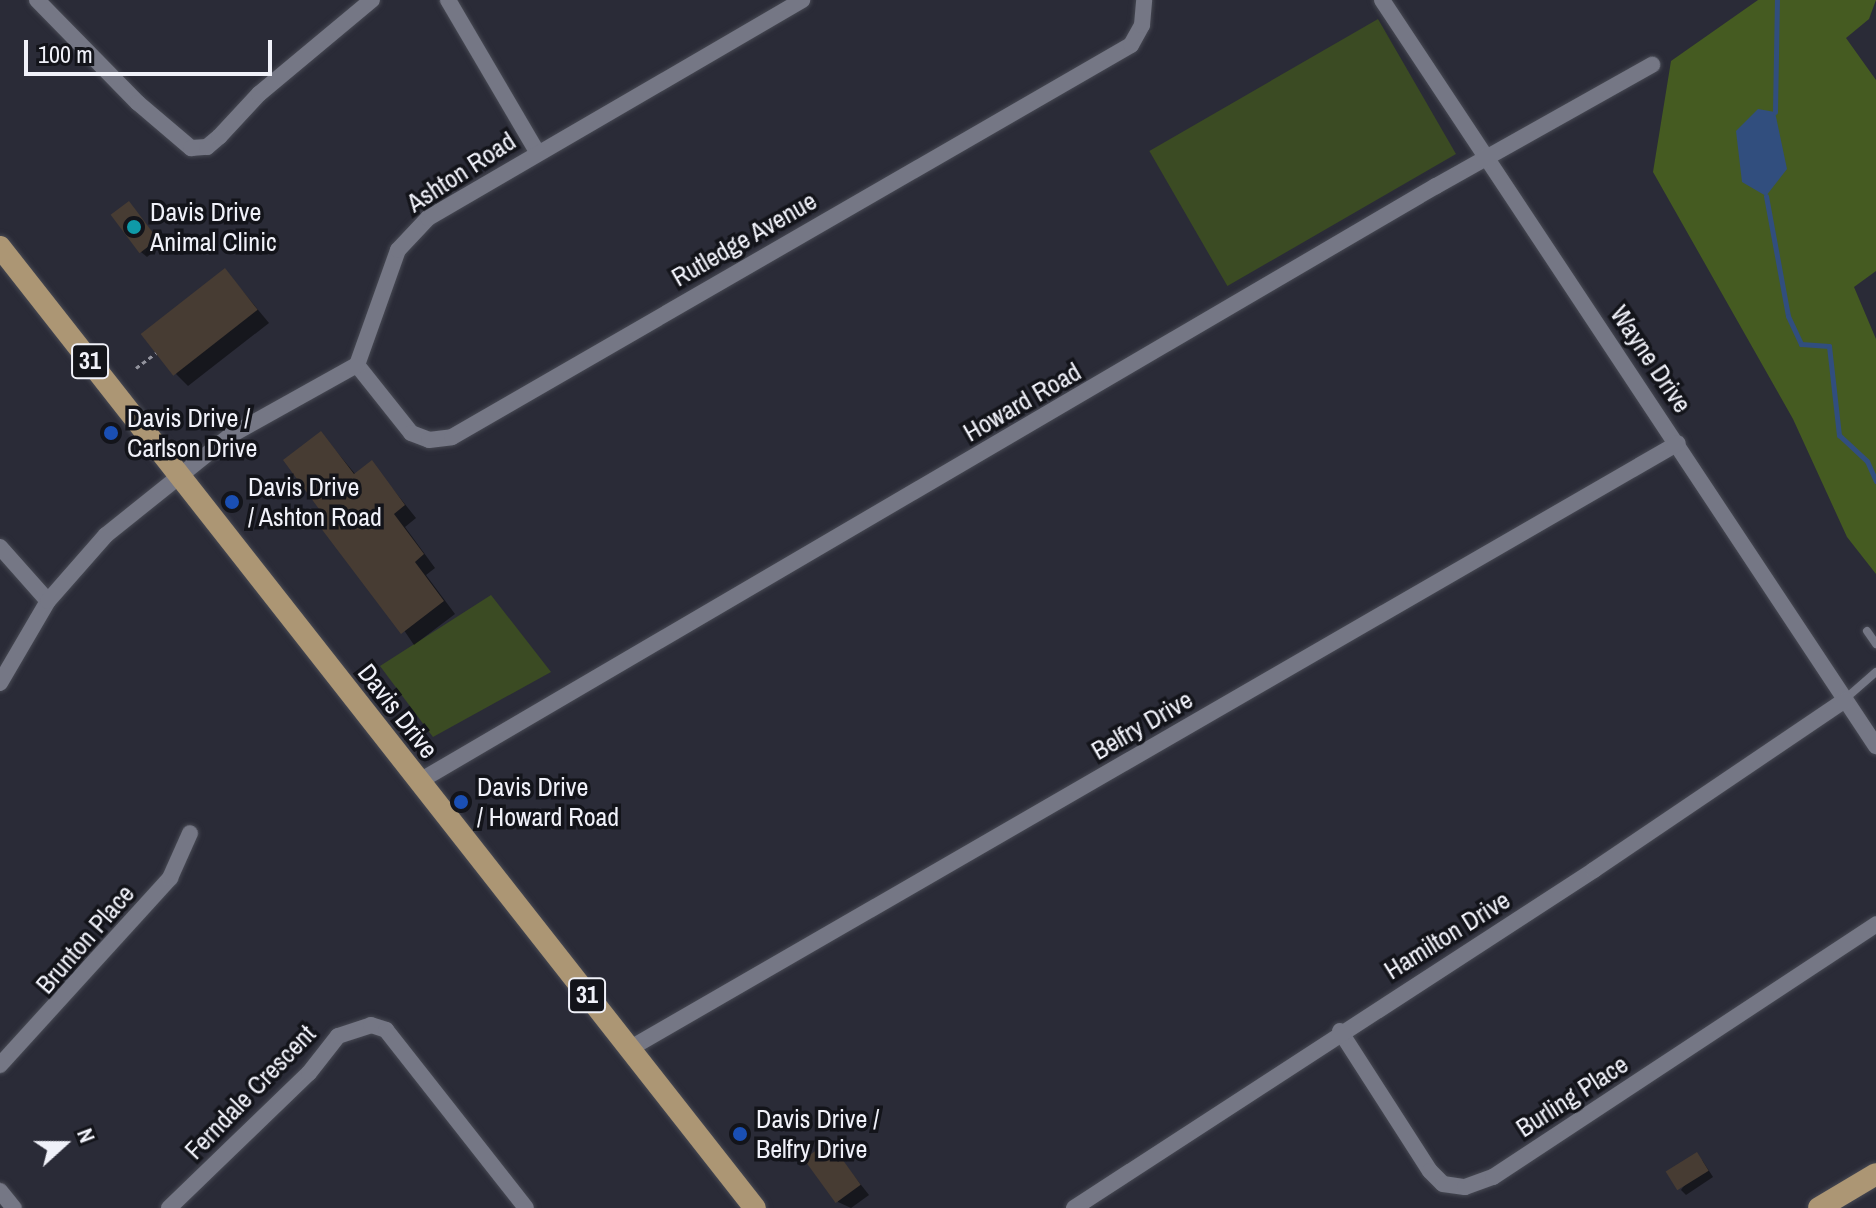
<!DOCTYPE html>
<html>
<head>
<meta charset="utf-8">
<style>
	body { margin:0 }
	#map { position:relative; width:1876px; height:1208px; overflow:hidden; background:#2a2b37; font-family:"Archivo Narrow",sans-serif }
	div>[style] { position:absolute }
	[style*='--x'] { left:calc(var(--x)*1px); top:calc(var(--y)*1px); width:calc(var(--w)*1px); rotate:calc(var(--a)*1deg) }
	.green>* { inset:0; background:#3b4b23; transform-origin:0 0 }
	.forest>* { inset:0; background:#455b21 }
	.water>* { inset:0; background:#314e7e }
	.shadow>* { inset:0; background:#0007 }
	.stream>* { height:5px; margin:-2.5px; padding:0 2.5px; transform-origin:2.5px; border-radius:2.5px; background:#314e7e }
	.building>* { inset:0; background:#473c33; transform-origin:0 0 }
	.path>* { height:3px; margin-top:-1.5px; transform-origin:0; background:repeating-linear-gradient(90deg,#92939d 0 4px,transparent 0 8px) }
	.roads { filter:drop-shadow(0 0 2px #474953) drop-shadow(0 0 2px #474953) }
	.service>* { height:8px; margin:-4px; padding:0 4px; transform-origin:4px; border-radius:4px; background:#757785 }
	.minor>* { height:16px; margin:-8px; padding:0 8px; transform-origin:8px; border-radius:8px; background:#757785 }
	.primary>* { height:22px; margin:-11px; padding:0 11px; transform-origin:11px; border-radius:11px; background:#ac9674 }
	.dots>* { width:22px; height:22px; translate:-50% -50%; box-sizing:border-box; border:4px solid #13141a; border-radius:50% }
	span { translate:-50% -50%; white-space:nowrap; text-align:center; line-height:1.15; -webkit-text-stroke:7px #13141a; paint-order:stroke }
	.shield-label span { padding:2px 6px; background:#13141a; border:2px solid; border-radius:6px; -webkit-text-stroke-width:0 }
	.shield-label { font-size:24px; color:#f0f1f9; font-weight:700 }
	.street-label { font-size:26px; color:#f0f1f9 }
	.poi-label { font-size:26px; color:#f0f1f9 }
	.left { translate:0 -50%; text-align:left }
	.north { position:absolute; left:24px; top:1104px; width:80px; height:80px; -webkit-text-stroke:6px #13141a; paint-order:stroke; rotate:69deg; font-size:22px; font-weight:700; line-height:32px; text-align:center; color:#f0f1f9 }
	.north::after { content:''; display:block; margin:auto; width:28px; height:36px; background:#f0f1f9; clip-path:polygon(50% 0,100% 100%,50% 72%,0 100%) }
	.scale { position:absolute; left:24px; top:40px; width:248px; height:36px; box-sizing:border-box; border:4px solid #f0f1f9; border-top:0; padding-left:10px; font-size:24px; line-height:28px; white-space:nowrap; color:#f0f1f9; -webkit-text-stroke:6px #13141a; paint-order:stroke }
</style>
</head>
<body>
<div id="map">
	<div class="green">
		<i style="left:1378px;top:19px;width:156px;height:264px;rotate:60deg"></i>
		<i style="clip-path:polygon(491px 595px,551px 672px,433px 737px,380px 666px)"></i>
	</div>
	<div class="forest">
		<i style="clip-path:polygon(1758px 0,1876px 0,1869px 19px,1846px 38px,1876px 80px,1876px 271px,1854px 287px,1876px 339px,1876px 574px,1847px 537px,1793px 419px,1653px 172px,1671px 61px)"></i>
	</div>
	<div class="water">
		<i style="clip-path:polygon(1758px 109px,1775px 112px,1787px 169px,1766px 196px,1742px 182px,1736px 131px)"></i>
	</div>
	<div class="shadow">
		<i style="clip-path:polygon(134px 209px,162px 245px,147px 257px,141px 252px)"></i>
		<i style="clip-path:polygon(225px 270px,269px 323px,188px 386px,176px 374px)"></i>
		<i style="clip-path:polygon(321px 433px,356px 475px,372px 463px,416px 518px,405px 527px,435px 568px,426px 575px,455px 614px,414px 645px,322px 509px)"></i>
		<i style="clip-path:polygon(828px 1143px,869px 1195px,851px 1208px,838px 1202px)"></i>
		<i style="clip-path:polygon(1702px 1160px,1713px 1177px,1686px 1195px,1681px 1190px)"></i>
	</div>
	<div class="stream">
		<i style="--x:1775;--y:112;--w:112;--a:-89"></i>
		<i style="--x:1766;--y:196;--w:122;--a:79.6"></i>
		<i style="--x:1788;--y:316;--w:31;--a:65"></i>
		<i style="--x:1801;--y:344;--w:28;--a:4"></i>
		<i style="--x:1829;--y:346;--w:90;--a:83.6"></i>
		<i style="--x:1839;--y:435;--w:38;--a:43"></i>
		<i style="--x:1867;--y:461;--w:22;--a:66"></i>
	</div>
	<div class="building">
		<i style="left:129px;top:201px;width:48px;height:23px;rotate:53deg"></i>
		<i style="left:225px;top:268px;width:53px;height:107px;rotate:52deg"></i>
		<i style="clip-path:polygon(321px 431px,354px 474px,372px 460px,405px 505px,394px 514px,424px 554px,415px 562px,444px 601px,401px 634px,311px 515px,319px 509px,283px 460px)"></i>
		<i style="left:829px;top:1141px;width:54px;height:31px;rotate:54deg"></i>
		<i style="left:1697px;top:1152px;width:22px;height:37px;rotate:58deg"></i>
	</div>
	<div class="path">
		<i style="--x:136;--y:368;--w:25;--a:-37"></i>
	</div>
	<div class="roads">
		<div class="service">
			<i style="--x:1867;--y:631;--w:16;--a:55"></i>
			<i style="--x:1845;--y:699;--w:41;--a:-41.1"></i>
		</div>
		<div class="minor">
			<i style="--x:37;--y:0;--w:144;--a:45.6"></i>
			<i style="--x:138;--y:103;--w:70;--a:40.3"></i>
			<i style="--x:191;--y:148;--w:16;--a:-4"></i>
			<i style="--x:207;--y:147;--w:16;--a:-40"></i>
			<i style="--x:219;--y:137;--w:59;--a:-47.1"></i>
			<i style="--x:259;--y:94;--w:147;--a:-39.8"></i>
			<i style="--x:448;--y:0;--w:176;--a:59.6"></i>
			<i style="--x:1382;--y:0;--w:895;--a:56.49"></i>
			<i style="--x:357;--y:365;--w:87;--a:51.5"></i>
			<i style="--x:411;--y:433;--w:19;--a:21"></i>
			<i style="--x:429;--y:440;--w:23;--a:-7"></i>
			<i style="--x:452;--y:437;--w:784;--a:-30"></i>
			<i style="--x:1131;--y:45;--w:23;--a:-61"></i>
			<i style="--x:1142;--y:25;--w:25;--a:-85"></i>
			<i style="--x:357;--y:365;--w:122;--a:-70.4"></i>
			<i style="--x:398;--y:250;--w:44;--a:-46.8"></i>
			<i style="--x:428;--y:218;--w:433;--a:-30.2"></i>
			<i style="--x:0;--y:547;--w:72;--a:48.4"></i>
			<i style="--x:0;--y:683;--w:95;--a:-59.7"></i>
			<i style="--x:48;--y:601;--w:88;--a:-48.7"></i>
			<i style="--x:106;--y:535;--w:160;--a:-38.7"></i>
			<i style="--x:231;--y:435;--w:144;--a:-29.1"></i>
			<i style="--x:418;--y:782;--w:1180;--a:-30.35"></i>
			<i style="--x:1436;--y:186;--w:248;--a:-29.3"></i>
			<i style="--x:1340;--y:1031;--w:166;--a:57.3"></i>
			<i style="--x:1430;--y:1171;--w:18;--a:45"></i>
			<i style="--x:1443;--y:1184;--w:22;--a:8"></i>
			<i style="--x:1465;--y:1187;--w:30;--a:-20"></i>
			<i style="--x:1493;--y:1177;--w:459;--a:-33.4"></i>
			<i style="--x:629;--y:1049;--w:1211;--a:-30.01"></i>
			<i style="--x:0;--y:1065;--w:253;--a:-47.7"></i>
			<i style="--x:170;--y:878;--w:49;--a:-66"></i>
			<i style="--x:0;--y:1191;--w:22;--a:51"></i>
			<i style="--x:169;--y:1208;--w:194;--a:-44"></i>
			<i style="--x:309;--y:1073;--w:47;--a:-51.9"></i>
			<i style="--x:338;--y:1036;--w:35;--a:-18"></i>
			<i style="--x:371;--y:1025;--w:16;--a:18"></i>
			<i style="--x:386;--y:1030;--w:226;--a:51.8"></i>
			<i style="--x:1074;--y:1208;--w:620;--a:-33.02"></i>
			<i style="--x:1594;--y:870;--w:303;--a:-34.1"></i>
		</div>
		<div class="primary">
			<i style="--x:0;--y:247;--w:1222;--a:51.85"></i>
			<i style="--x:1819;--y:1208;--w:66;--a:-30.8"></i>
		</div>
	</div>
	<div class="dots">
		<i style="left:134px;top:227px;background:#0f9aa8"></i>
		<i style="left:111px;top:433px;background:#1a4fb4"></i>
		<i style="left:232px;top:502px;background:#1a4fb4"></i>
		<i style="left:461px;top:802px;background:#1a4fb4"></i>
		<i style="left:740px;top:1134px;background:#1a4fb4"></i>
	</div>
	<div class="shield-label">
		<span style="left:90px;top:361px">31</span>
		<span style="left:587px;top:995px">31</span>
	</div>
	<div class="street-label">
		<span style="left:461px;top:172px;rotate:-33deg">Ashton Road</span>
		<span style="left:744px;top:239px;rotate:-30deg">Rutledge Avenue</span>
		<span style="left:1651px;top:359px;rotate:56deg">Wayne Drive</span>
		<span style="left:1022px;top:402px;rotate:-30deg">Howard Road</span>
		<span style="left:398px;top:711px;rotate:52deg">Davis Drive</span>
		<span style="left:1142px;top:725px;rotate:-30deg">Belfry Drive</span>
		<span style="left:1447px;top:935px;rotate:-32deg">Hamilton Drive</span>
		<span style="left:85px;top:939px;rotate:-49deg">Brunton Place</span>
		<span style="left:250px;top:1092px;rotate:-46deg">Ferndale Crescent</span>
		<span style="left:1572px;top:1096px;rotate:-33deg">Burling Place</span>
	</div>
	<div class="poi-label">
		<span class="left" style="left:150px;top:227px">Davis Drive<br>Animal Clinic</span>
		<span class="left" style="left:127px;top:433px">Davis Drive /<br>Carlson Drive</span>
		<span class="left" style="left:248px;top:502px">Davis Drive<br>/ Ashton Road</span>
		<span class="left" style="left:477px;top:802px">Davis Drive<br>/ Howard Road</span>
		<span class="left" style="left:756px;top:1134px">Davis Drive /<br>Belfry Drive</span>
	</div>
	<div class="north">N</div>
	<div class="scale">100 m</div>
</div>
</body>
</html>
